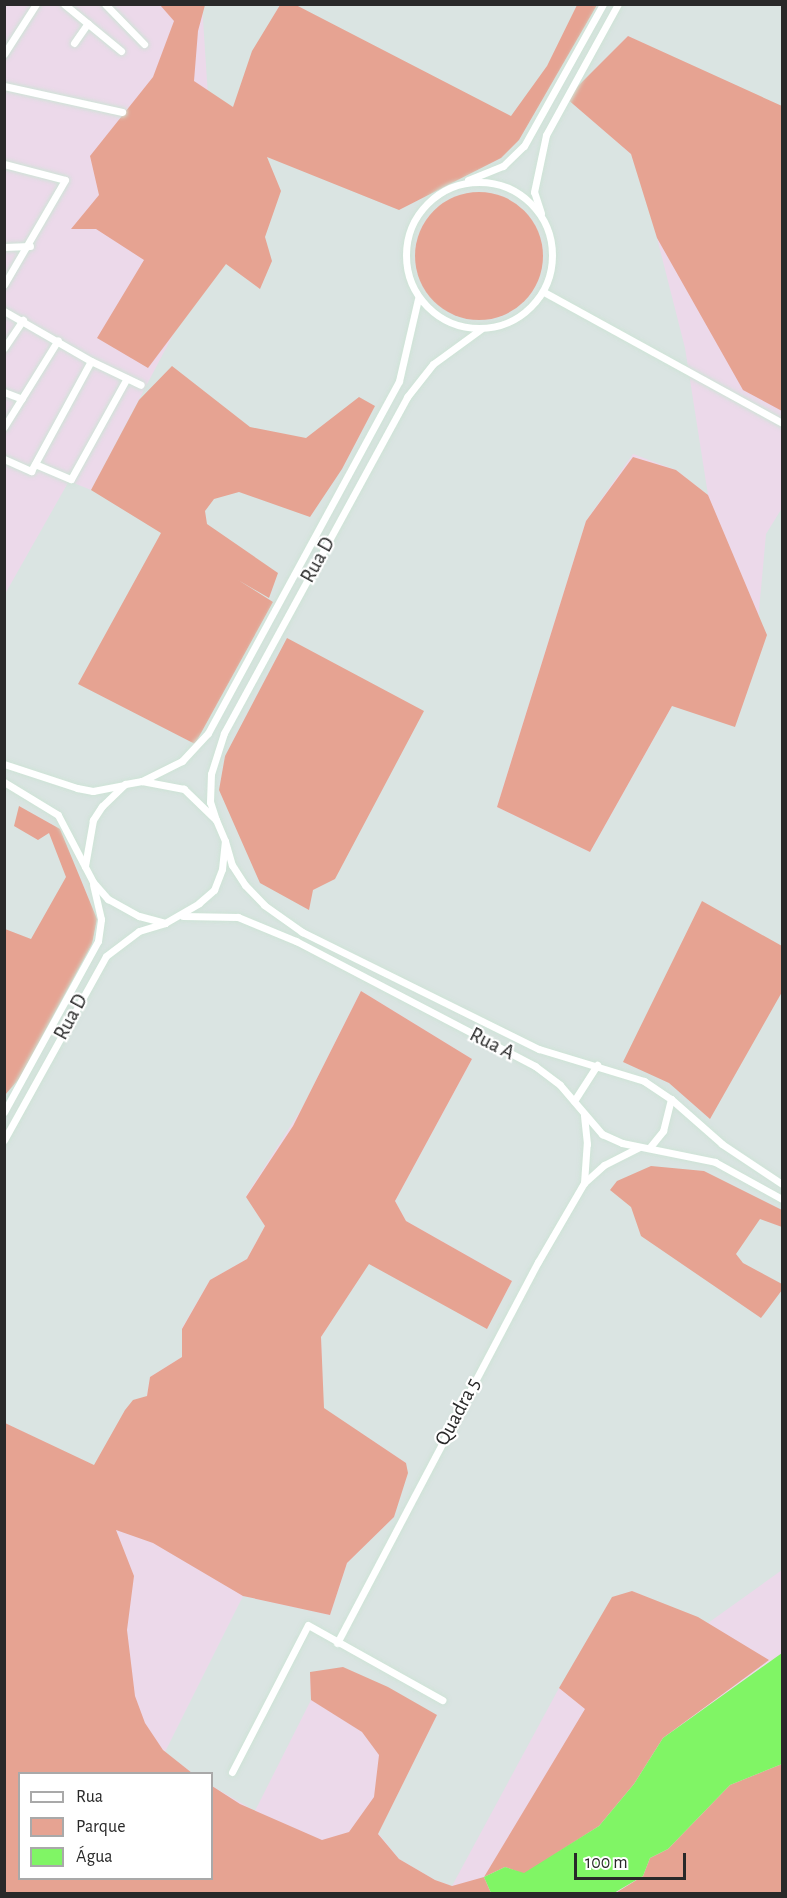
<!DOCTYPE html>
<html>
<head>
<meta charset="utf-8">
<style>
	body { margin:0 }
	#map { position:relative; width:787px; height:1898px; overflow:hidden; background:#ecd9ea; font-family:"Alegreya Sans",sans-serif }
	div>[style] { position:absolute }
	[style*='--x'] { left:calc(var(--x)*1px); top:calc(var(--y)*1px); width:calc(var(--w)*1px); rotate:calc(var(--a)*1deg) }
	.industrial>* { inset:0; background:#dae4e2 }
	.green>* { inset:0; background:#e6a392 }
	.round { border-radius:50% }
	.water>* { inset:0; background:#80f565 }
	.roads { filter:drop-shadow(0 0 2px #cee3d6) drop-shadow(0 0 2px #cee3d6) }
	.street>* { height:7px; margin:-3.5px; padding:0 3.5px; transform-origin:3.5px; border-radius:3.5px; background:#fff }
	.street>.ring { margin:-3.5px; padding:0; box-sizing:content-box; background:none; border:7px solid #fff; border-radius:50% }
	span { translate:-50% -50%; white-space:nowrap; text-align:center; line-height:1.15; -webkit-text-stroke:4.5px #fff; paint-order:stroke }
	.street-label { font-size:21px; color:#292929 }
	.frame { position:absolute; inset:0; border:6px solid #292929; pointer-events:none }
	.legend { position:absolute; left:18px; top:1772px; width:195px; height:108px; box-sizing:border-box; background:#fff; border:2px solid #a9a9a9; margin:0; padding:8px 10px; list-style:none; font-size:18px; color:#292929 }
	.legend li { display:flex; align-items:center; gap:12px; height:30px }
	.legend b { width:30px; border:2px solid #a9a9a9 }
	.scale { position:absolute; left:574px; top:1853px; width:112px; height:27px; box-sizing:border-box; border:3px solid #292929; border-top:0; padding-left:8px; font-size:18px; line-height:21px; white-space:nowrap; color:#292929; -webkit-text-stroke:4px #fff; paint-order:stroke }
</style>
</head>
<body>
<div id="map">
	<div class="industrial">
		<i style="clip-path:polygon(202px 4px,782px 5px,782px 109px,628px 36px,567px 98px,631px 154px,642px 179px,685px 348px,708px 495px,676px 470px,633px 454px,586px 521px,497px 807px,590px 852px,672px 706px,753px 676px,766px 534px,782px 508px,782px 1570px,708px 1623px,632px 1591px,559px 1688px,452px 1886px,435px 1880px,399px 1859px,378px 1833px,437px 1715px,310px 1672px,311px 1700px,255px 1811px,212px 1786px,212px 1774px,192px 1773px,165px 1752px,243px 1596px,330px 1615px,347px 1563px,394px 1517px,406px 1463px,323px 1408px,321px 1337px,369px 1263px,487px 1328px,512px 1281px,406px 1221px,395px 1201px,472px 1059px,361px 991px,302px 1108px,246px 1196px,265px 1226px,247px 1259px,210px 1280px,182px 1328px,182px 1357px,150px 1377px,147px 1396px,94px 1466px,5px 1423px,5px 594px,69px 481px,91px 490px,218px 250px)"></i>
	</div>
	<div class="green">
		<i style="clip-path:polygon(294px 4px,511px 116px,547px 66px,577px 5px,597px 5px,519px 140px,501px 158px,399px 210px,267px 157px,281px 191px,265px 237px,272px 261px,260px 289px,226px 264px,148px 368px,97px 338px,144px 260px,96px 229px,71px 229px,99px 195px,90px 156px,153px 77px,174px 21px,160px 5px,205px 5px,198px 31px,194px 81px,233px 107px,252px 51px,280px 5px)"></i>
		<i style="clip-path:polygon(628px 36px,782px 106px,782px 411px,743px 390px,657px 238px,631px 154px,566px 98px)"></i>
		<i class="round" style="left:415px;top:192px;width:128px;height:128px"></i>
		<i style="clip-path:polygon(172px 366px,250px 427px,306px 438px,359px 397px,375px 406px,342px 469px,310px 517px,239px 492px,214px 499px,205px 511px,207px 524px,278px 573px,269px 598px,238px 580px,273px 602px,195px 744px,78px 684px,161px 533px,91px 490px,139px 400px)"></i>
		<i style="clip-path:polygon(633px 457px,676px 470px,708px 495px,767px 635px,735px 727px,672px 706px,590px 852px,497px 807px,586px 521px)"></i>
		<i style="clip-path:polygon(287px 638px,424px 711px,335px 879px,313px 890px,309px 910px,260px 883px,219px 790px,225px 756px)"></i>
		<i style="clip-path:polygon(19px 806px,60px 829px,97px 919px,92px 944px,19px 1079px,5px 1095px,5px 929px,31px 939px,66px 877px,49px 833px,38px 840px,14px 826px)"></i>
		<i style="clip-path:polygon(702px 901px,782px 946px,782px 992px,710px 1119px,669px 1083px,623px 1062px)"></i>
		<i style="clip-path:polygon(361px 991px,472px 1059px,395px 1201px,406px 1221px,512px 1281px,487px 1329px,369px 1264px,321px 1337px,324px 1408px,406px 1463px,408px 1473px,394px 1517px,347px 1563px,330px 1615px,243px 1596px,153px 1543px,116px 1530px,134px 1576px,127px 1630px,135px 1696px,145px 1723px,163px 1750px,192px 1773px,20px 1774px,20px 1878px,212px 1878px,212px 1786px,240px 1804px,322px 1840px,349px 1832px,374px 1797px,379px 1755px,362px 1732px,311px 1700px,310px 1672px,343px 1667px,388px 1687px,437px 1715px,378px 1834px,399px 1859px,435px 1880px,452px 1886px,484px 1877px,585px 1709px,559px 1688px,612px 1597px,632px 1591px,698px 1617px,769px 1660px,663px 1738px,634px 1784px,599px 1826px,524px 1874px,505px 1867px,484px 1877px,491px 1893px,5px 1893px,5px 1423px,94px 1465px,125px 1410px,133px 1400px,147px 1396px,150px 1377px,182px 1357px,182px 1329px,210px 1280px,247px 1259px,265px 1226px,246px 1197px,293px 1126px)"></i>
		<i style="clip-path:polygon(651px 1166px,704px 1171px,782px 1210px,782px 1227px,760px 1219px,736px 1254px,743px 1263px,782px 1284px,782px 1290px,761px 1318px,641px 1236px,631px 1207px,610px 1190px,617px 1181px)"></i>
		<i style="clip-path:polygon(782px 1764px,782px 1893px,614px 1894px,643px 1876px,650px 1858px,668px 1849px,730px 1785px)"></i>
	</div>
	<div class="water">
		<i style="clip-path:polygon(782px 1653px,782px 1764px,730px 1785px,668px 1849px,650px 1858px,643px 1876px,614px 1893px,491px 1893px,484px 1877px,505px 1867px,524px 1873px,599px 1826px,634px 1784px,663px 1738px)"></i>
	</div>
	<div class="roads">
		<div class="street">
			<i style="--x:64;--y:4;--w:74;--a:39.5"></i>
			<i style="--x:105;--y:4;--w:56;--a:45.7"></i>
			<i style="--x:74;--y:43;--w:24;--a:-55"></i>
			<i style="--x:4;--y:54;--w:59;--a:-57.4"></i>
			<i style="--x:4;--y:86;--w:121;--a:12.4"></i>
			<i style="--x:4;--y:164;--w:63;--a:14.7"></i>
			<i style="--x:65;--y:180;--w:121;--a:120.2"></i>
			<i style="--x:468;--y:180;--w:38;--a:-22"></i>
			<i style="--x:503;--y:166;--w:29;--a:-44"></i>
			<i style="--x:524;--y:146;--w:162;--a:-60.9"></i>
			<i class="ring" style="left:406px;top:182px;width:139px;height:139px"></i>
			<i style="--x:541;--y:213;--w:22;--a:-108"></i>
			<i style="--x:534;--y:192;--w:58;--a:-78.1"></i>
			<i style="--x:546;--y:135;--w:149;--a:-61.2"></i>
			<i style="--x:4;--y:247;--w:26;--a:-2"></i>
			<i style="--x:544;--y:292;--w:272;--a:28.8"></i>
			<i style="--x:4;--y:311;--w:100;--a:29.9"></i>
			<i style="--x:91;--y:361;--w:55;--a:25.6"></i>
			<i style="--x:4;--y:348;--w:34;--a:-56"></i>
			<i style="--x:4;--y:392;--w:19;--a:21"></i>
			<i style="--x:4;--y:427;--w:102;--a:-58.2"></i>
			<i style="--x:4;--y:459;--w:30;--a:24"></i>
			<i style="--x:31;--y:471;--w:125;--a:-61.4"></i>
			<i style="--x:35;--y:464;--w:39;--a:23"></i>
			<i style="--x:71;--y:479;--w:115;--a:-61"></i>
			<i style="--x:4;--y:764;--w:77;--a:18.2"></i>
			<i style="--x:77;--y:788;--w:16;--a:11"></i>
			<i style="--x:93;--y:791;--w:31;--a:-11"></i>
			<i style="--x:142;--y:781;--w:45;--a:-26.6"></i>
			<i style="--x:182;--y:761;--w:38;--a:-47"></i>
			<i style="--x:208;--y:733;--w:400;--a:-61.5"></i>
			<i style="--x:399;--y:381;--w:84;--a:-77"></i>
			<i style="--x:4;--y:782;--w:63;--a:31.4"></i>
			<i style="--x:58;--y:815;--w:76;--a:62.4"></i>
			<i style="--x:93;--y:882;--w:23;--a:49"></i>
			<i style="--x:108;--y:899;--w:35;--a:29"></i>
			<i style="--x:139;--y:916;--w:27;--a:15"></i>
			<i style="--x:165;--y:923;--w:39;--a:-30"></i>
			<i style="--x:199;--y:903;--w:20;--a:-41"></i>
			<i style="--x:214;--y:890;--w:22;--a:-69"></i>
			<i style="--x:222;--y:869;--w:28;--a:-84"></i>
			<i style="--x:225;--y:841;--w:23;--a:-113"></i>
			<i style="--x:216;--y:820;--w:45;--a:-135.9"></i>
			<i style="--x:184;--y:789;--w:43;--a:-169.2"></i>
			<i style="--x:142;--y:781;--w:17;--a:170"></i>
			<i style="--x:125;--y:784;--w:32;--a:136"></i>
			<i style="--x:102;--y:806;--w:17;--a:123"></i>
			<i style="--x:93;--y:820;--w:47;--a:99.9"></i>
			<i style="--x:216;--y:820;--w:19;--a:-108"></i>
			<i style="--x:210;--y:802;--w:28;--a:-88"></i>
			<i style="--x:211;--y:774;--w:43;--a:-72.4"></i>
			<i style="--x:224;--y:733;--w:383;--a:-61.4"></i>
			<i style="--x:407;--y:397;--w:42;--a:-51.8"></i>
			<i style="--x:433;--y:364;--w:59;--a:-36.1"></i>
			<i style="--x:225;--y:841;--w:25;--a:74"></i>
			<i style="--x:232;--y:865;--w:24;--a:57"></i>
			<i style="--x:245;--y:885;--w:28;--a:46"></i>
			<i style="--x:264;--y:905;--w:47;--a:35.4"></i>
			<i style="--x:302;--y:932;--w:264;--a:26.3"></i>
			<i style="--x:539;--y:1049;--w:110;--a:16.9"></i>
			<i style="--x:644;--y:1081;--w:32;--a:34"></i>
			<i style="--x:671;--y:1099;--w:68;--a:41.4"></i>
			<i style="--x:722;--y:1144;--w:72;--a:33.7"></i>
			<i style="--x:183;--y:916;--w:55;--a:1"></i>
			<i style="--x:238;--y:917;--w:63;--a:22.5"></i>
			<i style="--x:296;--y:941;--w:270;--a:27.6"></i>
			<i style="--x:535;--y:1066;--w:31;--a:37"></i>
			<i style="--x:560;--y:1085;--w:65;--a:49.4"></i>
			<i style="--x:602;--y:1134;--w:22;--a:24"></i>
			<i style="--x:622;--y:1143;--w:95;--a:11.5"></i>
			<i style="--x:715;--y:1162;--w:77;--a:28.9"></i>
			<i style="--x:574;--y:1101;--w:43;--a:-57.4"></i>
			<i style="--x:4;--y:1112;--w:195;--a:-61.2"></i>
			<i style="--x:98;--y:941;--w:22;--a:-82"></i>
			<i style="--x:101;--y:919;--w:35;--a:-103"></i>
			<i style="--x:4;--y:1140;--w:210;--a:-61"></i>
			<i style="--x:106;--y:956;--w:41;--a:-37.1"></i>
			<i style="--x:139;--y:931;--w:27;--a:-17"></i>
			<i style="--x:650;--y:1147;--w:21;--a:-51"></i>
			<i style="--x:663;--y:1131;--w:33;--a:-76"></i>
			<i style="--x:584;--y:1183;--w:39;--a:-86"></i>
			<i style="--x:587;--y:1144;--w:29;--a:-96"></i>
			<i style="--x:337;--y:1643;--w:431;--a:-62.2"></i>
			<i style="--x:538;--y:1262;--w:91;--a:-59.8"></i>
			<i style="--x:584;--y:1183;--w:27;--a:-42"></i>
			<i style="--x:604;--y:1165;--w:39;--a:-27"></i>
			<i style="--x:232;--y:1772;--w:165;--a:-62.7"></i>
			<i style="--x:308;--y:1625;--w:154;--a:29.2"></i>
		</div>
	</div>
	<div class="street-label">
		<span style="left:318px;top:560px;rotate:-61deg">Rua D</span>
		<span style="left:71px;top:1017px;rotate:-62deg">Rua D</span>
		<span style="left:492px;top:1044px;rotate:27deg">Rua A</span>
		<span style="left:458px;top:1412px;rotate:-62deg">Quadra 5</span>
	</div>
	<div class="frame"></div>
	<ul class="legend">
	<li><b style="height:8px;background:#fff"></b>Rua</li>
	<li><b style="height:16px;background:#e6a392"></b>Parque</li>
	<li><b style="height:16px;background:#80f565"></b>Água</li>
	</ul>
	<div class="scale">100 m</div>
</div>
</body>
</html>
